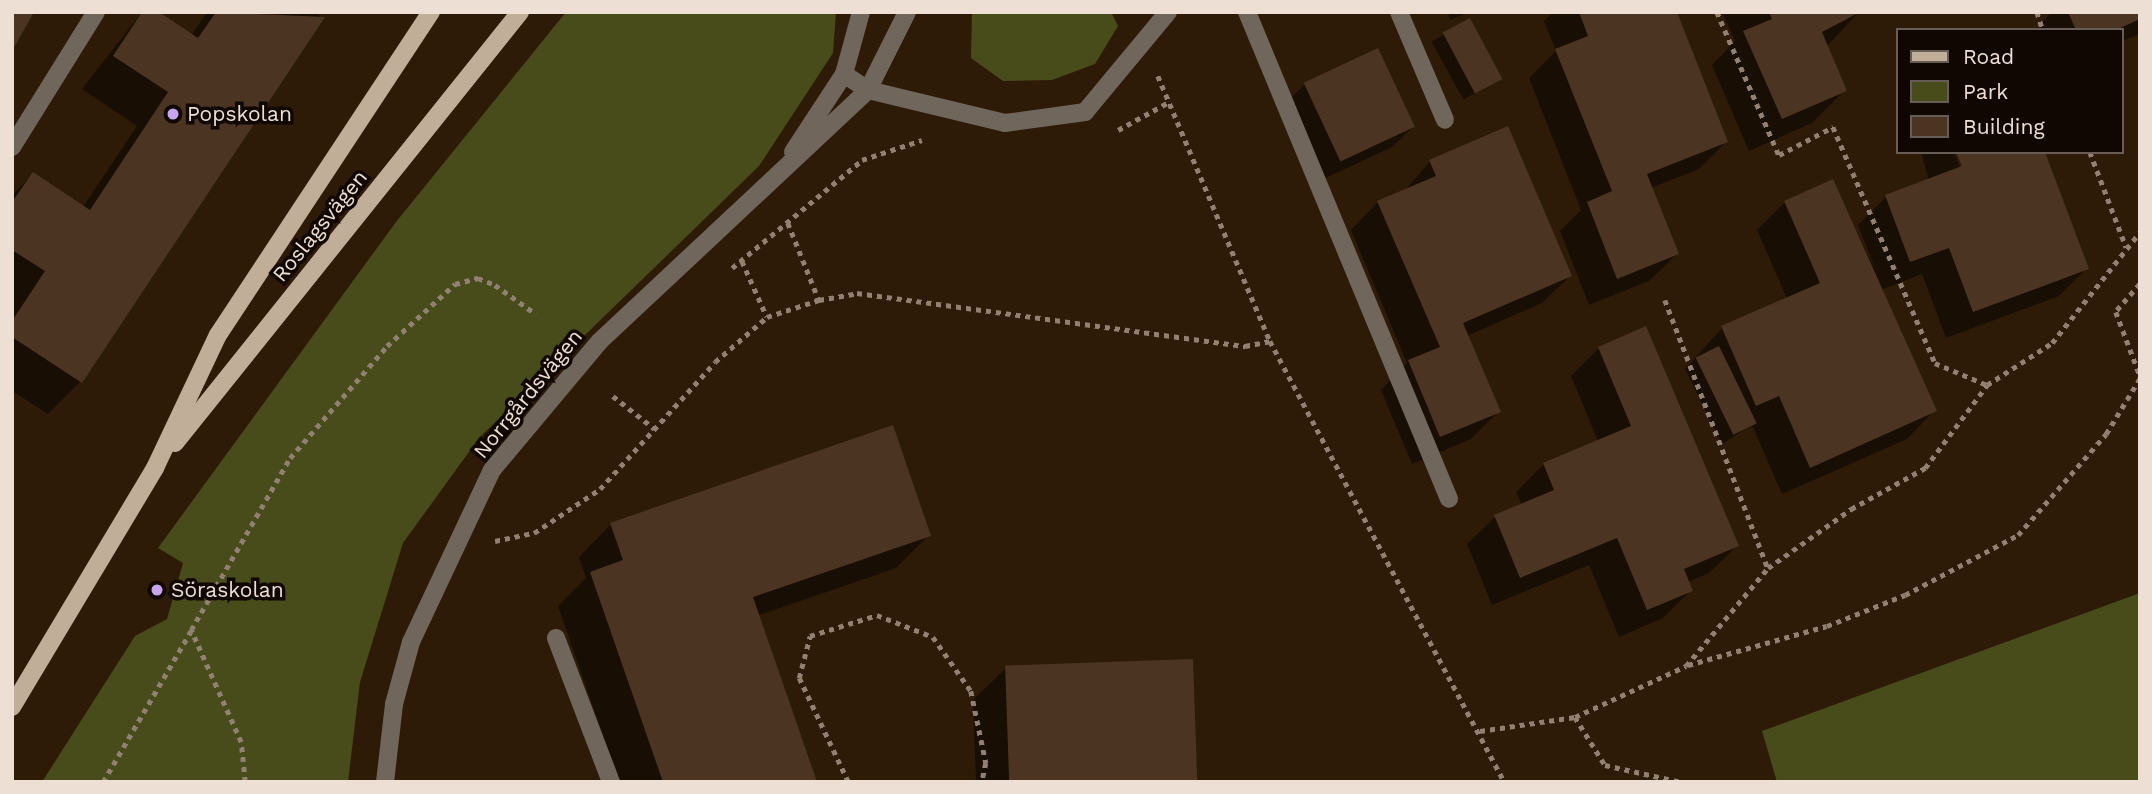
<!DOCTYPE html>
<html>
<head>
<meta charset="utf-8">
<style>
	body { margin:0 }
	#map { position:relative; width:2152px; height:794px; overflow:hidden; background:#2e1b07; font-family:"Work Sans",sans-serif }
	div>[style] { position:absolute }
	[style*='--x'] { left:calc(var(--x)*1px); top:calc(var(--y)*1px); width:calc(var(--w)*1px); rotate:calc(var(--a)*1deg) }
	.green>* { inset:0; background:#484c1b }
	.shadow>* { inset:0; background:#0007; transform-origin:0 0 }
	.building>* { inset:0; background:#4b3522; transform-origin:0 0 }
	.path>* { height:4.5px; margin-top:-2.25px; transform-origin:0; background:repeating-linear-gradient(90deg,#928172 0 5px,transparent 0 10px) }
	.minor>* { height:18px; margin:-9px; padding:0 9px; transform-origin:9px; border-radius:9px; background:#70665c }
	.major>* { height:18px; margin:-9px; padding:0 9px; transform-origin:9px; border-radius:9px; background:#c1ae99 }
	.dots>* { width:19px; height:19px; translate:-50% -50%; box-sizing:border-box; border:4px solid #100702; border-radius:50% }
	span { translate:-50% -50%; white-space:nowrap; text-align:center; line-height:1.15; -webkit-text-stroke:7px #100702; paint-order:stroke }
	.poi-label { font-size:21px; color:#eddfd4 }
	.left { translate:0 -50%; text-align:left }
	.street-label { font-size:21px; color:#eddfd4 }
	.frame { position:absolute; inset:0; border:14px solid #eddfd4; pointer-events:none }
	.legend { position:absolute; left:1896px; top:28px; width:228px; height:126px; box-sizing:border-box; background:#100702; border:2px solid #685d56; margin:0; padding:9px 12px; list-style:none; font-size:21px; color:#eddfd4 }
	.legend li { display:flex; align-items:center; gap:14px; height:35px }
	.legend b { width:35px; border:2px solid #685d56 }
</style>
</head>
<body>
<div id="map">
	<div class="green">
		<i style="clip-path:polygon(566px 12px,836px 12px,833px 53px,759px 166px,479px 438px,403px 543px,360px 682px,348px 782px,42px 782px,135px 636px,167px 619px,183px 563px,158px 548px,396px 222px)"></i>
		<i style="clip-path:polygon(972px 12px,1111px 12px,1118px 26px,1095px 64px,1052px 80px,1003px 81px,971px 58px)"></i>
		<i style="clip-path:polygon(2140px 593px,2140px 782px,1777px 782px,1762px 731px)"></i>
	</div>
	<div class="shadow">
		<i style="clip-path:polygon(142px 12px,156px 12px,191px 36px,207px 12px,315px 12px,323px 18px,80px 382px,48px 414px,12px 391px,12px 195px,33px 174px,83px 207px,137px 126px,82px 89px)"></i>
		<i style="clip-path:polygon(1448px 12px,1470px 12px,1450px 20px)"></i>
		<i style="clip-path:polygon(1553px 12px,1675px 12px,1726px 142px,1699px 169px,1651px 188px,1677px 254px,1649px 281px,1589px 305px,1560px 231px,1581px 210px,1529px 78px,1556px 51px,1544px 21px)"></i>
		<i style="clip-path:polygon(1722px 12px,1859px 12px,1826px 47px,1845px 90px,1812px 123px,1749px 151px,1712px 65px,1735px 41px)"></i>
		<i style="clip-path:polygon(2051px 12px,2140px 12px,2140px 34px,2122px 41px,2122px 30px,2037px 30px)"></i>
		<i style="left:1469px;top:21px;width:66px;height:43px;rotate:61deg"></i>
		<i style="clip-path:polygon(1305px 84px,1413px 127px,1392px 147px,1319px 181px,1284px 105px)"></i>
		<i style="clip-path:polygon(1921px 152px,1954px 152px,1963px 175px,2087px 268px,2059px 296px,1946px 338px,1922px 274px,1881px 290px,1934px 411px,1907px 439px,1782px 494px,1752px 425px,1722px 444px,1685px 369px,1722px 328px,1787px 299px,1757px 230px,1785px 202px,1832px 181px,1876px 271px,1858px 225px,1886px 197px,1929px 181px)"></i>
		<i style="clip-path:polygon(1430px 161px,1570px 276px,1542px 303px,1467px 336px,1499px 411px,1471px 439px,1412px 464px,1381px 390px,1407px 363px,1351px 230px,1378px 202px,1404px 192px)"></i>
		<i style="clip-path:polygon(1599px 348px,1737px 546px,1709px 573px,1688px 582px,1691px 590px,1663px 618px,1619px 637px,1589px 565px,1492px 605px,1467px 544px,1495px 517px,1522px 505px,1516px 492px,1544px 464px,1598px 441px,1571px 376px)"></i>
		<i style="clip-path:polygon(611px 524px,929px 535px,896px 568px,757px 616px,815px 782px,619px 782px,558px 606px,586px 578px,579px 557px)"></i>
		<i style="clip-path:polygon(1006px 668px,1196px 782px,976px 782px,973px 700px)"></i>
	</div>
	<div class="building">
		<i style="clip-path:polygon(12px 12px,34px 12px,12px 51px)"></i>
		<i style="clip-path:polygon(142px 12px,159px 12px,198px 38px,216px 12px,325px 17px,82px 383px,12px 337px,12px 321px,45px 271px,12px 250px,12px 202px,33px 172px,90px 210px,168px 92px,113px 56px)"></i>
		<i style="clip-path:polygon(1579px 12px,1677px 12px,1728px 142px,1647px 174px,1679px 254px,1617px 279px,1587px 202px,1612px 191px,1555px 49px,1588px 36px)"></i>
		<i style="clip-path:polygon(1769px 12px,1860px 12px,1822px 32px,1847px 91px,1782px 119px,1743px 31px,1772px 19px)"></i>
		<i style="clip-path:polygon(2068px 12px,2140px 12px,2140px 19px,2116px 30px,2076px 30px)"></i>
		<i style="left:1470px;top:18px;width:69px;height:31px;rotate:62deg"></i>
		<i style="left:1378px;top:48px;width:87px;height:82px;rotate:65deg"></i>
		<i style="clip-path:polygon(1508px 126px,1572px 276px,1463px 323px,1501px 412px,1440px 437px,1408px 360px,1440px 347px,1377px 201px,1436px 176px,1429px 160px)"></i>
		<i style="clip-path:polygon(1956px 152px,2045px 152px,2089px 269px,1973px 312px,1949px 248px,1910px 262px,1885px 195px,1962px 166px)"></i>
		<i style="clip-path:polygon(1833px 179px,1937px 411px,1810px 468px,1779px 396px,1756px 406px,1721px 326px,1820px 283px,1784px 201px)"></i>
		<i style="clip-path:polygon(1646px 326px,1739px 546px,1684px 569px,1693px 591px,1647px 610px,1617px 538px,1520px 578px,1494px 515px,1554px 490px,1543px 463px,1631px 426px,1598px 347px)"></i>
		<i style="left:1719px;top:346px;width:86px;height:26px;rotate:64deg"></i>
		<i style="clip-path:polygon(893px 425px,931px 536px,753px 597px,817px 782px,663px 782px,590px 572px,623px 560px,610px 523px)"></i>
		<i style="left:1193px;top:659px;width:123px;height:188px;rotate:88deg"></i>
	</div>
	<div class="path">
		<i style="--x:1717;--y:12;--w:156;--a:66.6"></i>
		<i style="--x:1779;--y:155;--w:61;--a:-27.4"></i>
		<i style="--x:1833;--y:127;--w:257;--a:66.6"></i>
		<i style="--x:1935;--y:363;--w:56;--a:22.9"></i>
		<i style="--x:2037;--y:12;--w:19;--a:72"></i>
		<i style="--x:1158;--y:76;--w:288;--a:67.1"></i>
		<i style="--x:1270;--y:341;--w:499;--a:62"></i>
		<i style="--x:1118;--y:130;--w:58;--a:-28.8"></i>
		<i style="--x:2090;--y:152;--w:102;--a:69.2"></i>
		<i style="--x:788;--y:223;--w:83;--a:68.1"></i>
		<i style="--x:742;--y:261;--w:61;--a:65.9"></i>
		<i style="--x:732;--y:268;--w:169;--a:-39.7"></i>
		<i style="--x:862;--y:160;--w:63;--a:-18.4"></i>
		<i style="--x:2140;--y:284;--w:37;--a:131"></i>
		<i style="--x:2116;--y:312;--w:68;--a:69.4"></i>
		<i style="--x:1665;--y:300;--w:287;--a:69"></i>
		<i style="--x:613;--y:396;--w:53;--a:38.2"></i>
		<i style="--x:495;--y:541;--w:40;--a:-12"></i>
		<i style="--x:534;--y:533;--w:79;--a:-33.7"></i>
		<i style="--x:600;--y:489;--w:171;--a:-47.8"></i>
		<i style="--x:715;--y:362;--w:69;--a:-40.9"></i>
		<i style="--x:767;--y:317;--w:55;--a:-18.1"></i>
		<i style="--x:819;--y:300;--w:39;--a:-10"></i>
		<i style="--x:857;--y:293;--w:392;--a:7.8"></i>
		<i style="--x:1245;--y:346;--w:25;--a:-11"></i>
		<i style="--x:1688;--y:665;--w:144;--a:-15.7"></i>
		<i style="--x:1827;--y:626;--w:84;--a:-21.7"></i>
		<i style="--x:1905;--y:595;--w:128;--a:-28"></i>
		<i style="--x:2018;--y:535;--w:134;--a:-48.9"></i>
		<i style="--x:2106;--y:434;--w:66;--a:-58.7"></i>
		<i style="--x:1575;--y:717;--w:57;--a:58"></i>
		<i style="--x:1605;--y:765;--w:78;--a:12.6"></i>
		<i style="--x:1480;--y:731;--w:96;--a:-8.4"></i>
		<i style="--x:1575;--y:717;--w:122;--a:-24.7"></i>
		<i style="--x:1686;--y:666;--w:128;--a:-50.1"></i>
		<i style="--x:1768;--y:568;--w:102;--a:-35.4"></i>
		<i style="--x:1851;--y:509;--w:85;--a:-29"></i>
		<i style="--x:1925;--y:468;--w:104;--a:-53.2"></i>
		<i style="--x:1987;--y:385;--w:77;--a:-32.9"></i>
		<i style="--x:2052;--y:343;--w:142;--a:-51.6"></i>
		<i style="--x:103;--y:782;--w:175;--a:-59.8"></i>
		<i style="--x:245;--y:782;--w:40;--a:-95.7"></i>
		<i style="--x:241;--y:742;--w:123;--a:-114.1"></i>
		<i style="--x:191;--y:630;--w:198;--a:-60.1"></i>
		<i style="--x:290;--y:458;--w:148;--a:-49.1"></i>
		<i style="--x:387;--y:346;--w:92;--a:-42.4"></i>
		<i style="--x:455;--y:284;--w:24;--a:-15"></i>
		<i style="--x:478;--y:278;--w:18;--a:22"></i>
		<i style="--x:495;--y:285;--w:50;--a:35.3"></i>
		<i style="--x:848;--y:782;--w:115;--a:-115.2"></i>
		<i style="--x:799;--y:678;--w:43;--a:-75.3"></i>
		<i style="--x:810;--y:636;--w:70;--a:-17.4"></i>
		<i style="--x:877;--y:615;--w:60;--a:21.4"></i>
		<i style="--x:933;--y:637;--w:66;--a:54.9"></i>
		<i style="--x:971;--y:691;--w:74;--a:78.2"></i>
		<i style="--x:986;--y:763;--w:19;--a:102"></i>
	</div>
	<div class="minor">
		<i style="--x:1247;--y:12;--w:527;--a:67.47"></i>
		<i style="--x:1399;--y:12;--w:117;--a:66.9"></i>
		<i style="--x:844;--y:74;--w:29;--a:34"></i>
		<i style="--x:868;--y:90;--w:141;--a:13.5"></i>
		<i style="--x:1005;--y:123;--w:81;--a:-7.8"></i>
		<i style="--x:1085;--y:112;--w:130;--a:-50.3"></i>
		<i style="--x:12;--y:147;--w:159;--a:-58.1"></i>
		<i style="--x:793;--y:152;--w:93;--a:-56.8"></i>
		<i style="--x:844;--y:74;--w:64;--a:-74.7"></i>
		<i style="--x:556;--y:638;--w:154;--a:69.1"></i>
		<i style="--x:385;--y:782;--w:79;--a:-83.4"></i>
		<i style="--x:394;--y:704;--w:64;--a:-74.7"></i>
		<i style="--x:411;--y:642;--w:190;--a:-64.8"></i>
		<i style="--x:492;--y:470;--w:168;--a:-50.1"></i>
		<i style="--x:600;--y:341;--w:367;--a:-43.1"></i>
		<i style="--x:868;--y:90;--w:87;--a:-63.4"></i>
	</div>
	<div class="major">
		<i style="--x:175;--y:443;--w:552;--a:-51.32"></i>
		<i style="--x:12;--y:707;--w:279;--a:-59.1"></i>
		<i style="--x:155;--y:468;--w:147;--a:-64.7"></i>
		<i style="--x:218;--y:335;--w:387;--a:-56.6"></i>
	</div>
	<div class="dots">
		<i style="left:173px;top:114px;background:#c8a6ef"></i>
		<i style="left:157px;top:590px;background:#c8a6ef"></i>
	</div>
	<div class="poi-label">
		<span class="left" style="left:187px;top:114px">Popskolan</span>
		<span class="left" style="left:171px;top:590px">Söraskolan</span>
	</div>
	<div class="street-label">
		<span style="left:320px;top:226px;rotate:-51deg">Roslagsvägen</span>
		<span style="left:528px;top:394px;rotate:-51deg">Norrgårdsvägen</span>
	</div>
	<div class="frame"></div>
	<ul class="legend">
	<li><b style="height:9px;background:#c1ae99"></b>Road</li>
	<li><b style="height:19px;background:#484c1b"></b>Park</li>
	<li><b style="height:19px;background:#4b3522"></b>Building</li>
	</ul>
</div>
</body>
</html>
